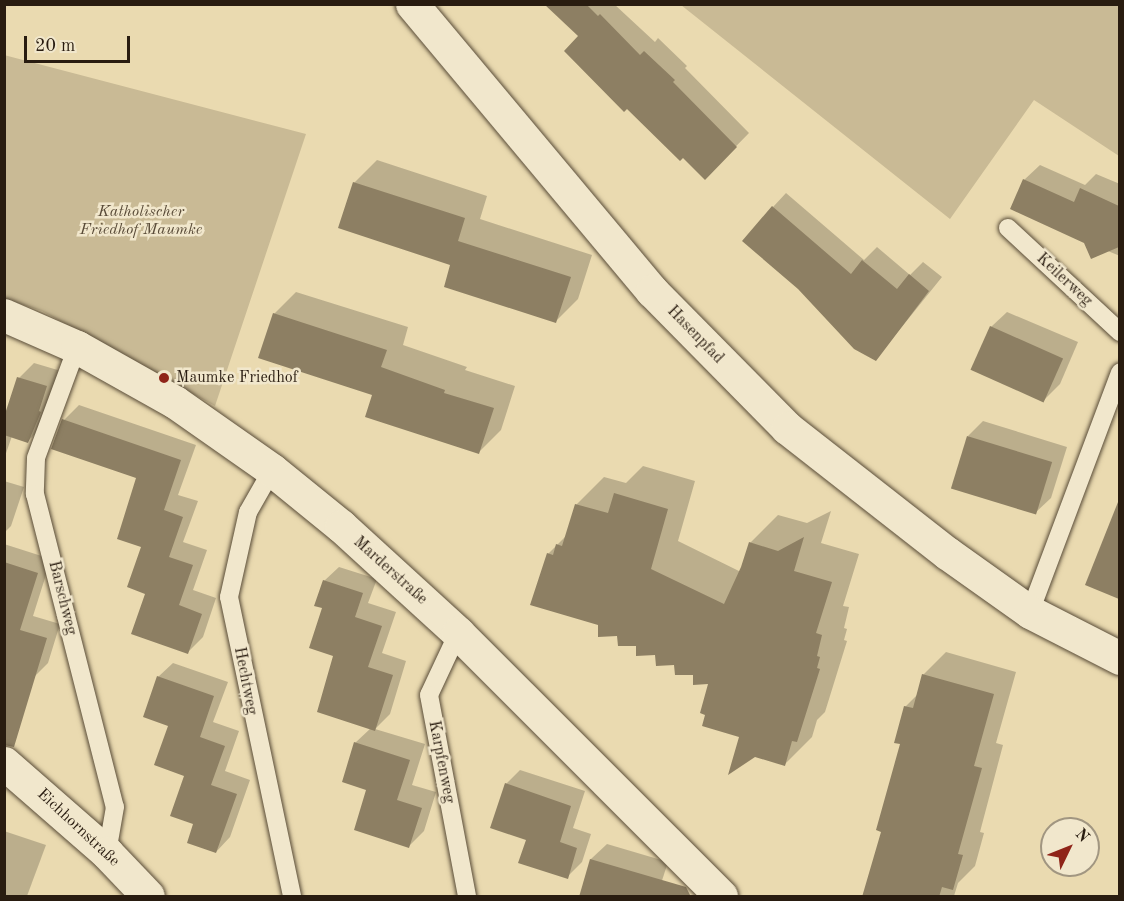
<!DOCTYPE html>
<html>
<head>
<meta charset="utf-8">
<style>
	body { margin:0 }
	#map { position:relative; width:1124px; height:901px; overflow:hidden; background:#eadab0; font-family:"Old Standard TT",serif }
	div>[style] { position:absolute }
	[style*='--x'] { left:calc(var(--x)*1px); top:calc(var(--y)*1px); width:calc(var(--w)*1px); rotate:calc(var(--a)*1deg) }
	.green>* { inset:0; background:#c9ba95 }
	.shadow>* { inset:0; background:#0003 }
	.building>* { inset:0; background:#8d7f63; transform-origin:0 0 }
	.roads { filter:drop-shadow(0 0 2px #594c38) drop-shadow(0 0 2px #594c38) }
	.lane>* { height:18px; margin:-9px; padding:0 9px; transform-origin:9px; border-radius:9px; background:#f1e7cc }
	.street>* { height:33px; margin:-16.5px; padding:0 16.5px; transform-origin:16.5px; border-radius:16.5px; background:#f1e7cc }
	.dots>* { width:16px; height:16px; translate:-50% -50%; box-sizing:border-box; border:3px solid #f1e7cc; border-radius:50% }
	span { translate:-50% -50%; white-space:nowrap; text-align:center; line-height:1.15; -webkit-text-stroke:5px #f1e7cc; paint-order:stroke }
	.park-label { font-size:16px; color:#594b38; font-style:italic }
	.street-label { font-size:16px; color:#291c10 }
	.poi-label { font-size:16px; color:#291c10 }
	.left { translate:0 -50%; text-align:left }
	.frame { position:absolute; inset:0; border:6px solid #291c10; pointer-events:none }
	.north { position:absolute; left:1040px; top:817px; width:60px; height:60px; box-sizing:border-box; background:#f1e7cc; border:2px solid #a19681; border-radius:50%; rotate:47deg; font-size:16px; font-weight:700; line-height:24px; text-align:center; color:#291c10 }
	.north::after { content:''; display:block; margin:auto; width:21px; height:27px; background:#8f2418; clip-path:polygon(50% 0,100% 100%,50% 72%,0 100%) }
	.scale { position:absolute; left:24px; top:36px; width:106px; height:27px; box-sizing:border-box; border:3px solid #291c10; border-top:0; padding-left:8px; font-size:18px; line-height:21px; white-space:nowrap; color:#291c10; -webkit-text-stroke:4px #f1e7cc; paint-order:stroke }
</style>
</head>
<body>
<div id="map">
	<div class="green">
		<i style="clip-path:polygon(681px 5px,1119px 5px,1119px 156px,1034px 100px,950px 219px)"></i>
		<i style="clip-path:polygon(4px 55px,306px 134px,215px 406px,42px 311px,5px 299px)"></i>
	</div>
	<div class="shadow">
		<i style="clip-path:polygon(570px 4px,614px 4px,655px 42px,658px 38px,687px 66px,685px 68px,749px 133px,705px 178px,580px 36px)"></i>
		<i style="clip-path:polygon(377px 160px,487px 196px,480px 219px,592px 255px,578px 299px,556px 321px,452px 264px,354px 183px)"></i>
		<i style="clip-path:polygon(1040px 165px,1085px 185px,1096px 174px,1120px 184px,1120px 256px,1086px 242px,1024px 180px)"></i>
		<i style="clip-path:polygon(786px 193px,864px 260px,877px 247px,910px 275px,923px 262px,942px 277px,876px 359px,773px 207px)"></i>
		<i style="clip-path:polygon(296px 292px,408px 327px,403px 345px,467px 367px,465px 370px,515px 386px,501px 430px,479px 452px,374px 394px,274px 314px)"></i>
		<i style="clip-path:polygon(1007px 312px,1078px 342px,1060px 384px,1044px 400px,991px 327px)"></i>
		<i style="clip-path:polygon(34px 363px,61px 371px,43px 426px,28px 441px,12px 436px,4px 459px,4px 422px,19px 378px)"></i>
		<i style="clip-path:polygon(79px 405px,196px 445px,178px 495px,198px 501px,183px 542px,207px 550px,193px 590px,216px 598px,203px 637px,188px 652px,147px 593px,138px 478px,64px 420px)"></i>
		<i style="clip-path:polygon(983px 421px,1067px 447px,1051px 498px,1035px 513px,968px 436px)"></i>
		<i style="clip-path:polygon(643px 466px,695px 481px,678px 541px,741px 572px,750px 543px,778px 515px,807px 523px,831px 511px,821px 543px,859px 554px,843px 606px,849px 607px,844px 628px,847px 629px,844px 640px,847px 641px,825px 712px,817px 720px,812px 737px,784px 765px,706px 714px,710px 682px,599px 624px,548px 554px,566px 536px,576px 505px,604px 477px,626px 483px)"></i>
		<i style="clip-path:polygon(4px 481px,24px 487px,11px 526px,4px 533px)"></i>
		<i style="clip-path:polygon(1120px 519px,1120px 597px,1087px 584px,1108px 531px)"></i>
		<i style="clip-path:polygon(4px 544px,51px 559px,33px 616px,60px 624px,48px 663px,34px 677px,4px 668px)"></i>
		<i style="clip-path:polygon(339px 567px,377px 579px,368px 603px,396px 612px,382px 653px,406px 661px,390px 714px,375px 729px,425px 744px,412px 785px,436px 792px,424px 831px,409px 846px,368px 789px,355px 743px,371px 728px,334px 655px,324px 607px,324px 581px)"></i>
		<i style="clip-path:polygon(946px 652px,1016px 672px,996px 743px,1003px 745px,980px 832px,984px 833px,975px 866px,958px 883px,954px 896px,864px 896px,883px 831px,902px 743px,905px 707px,918px 694px,923px 675px)"></i>
		<i style="clip-path:polygon(173px 663px,228px 682px,213px 722px,239px 731px,225px 771px,250px 780px,230px 837px,216px 852px,195px 823px,186px 775px,158px 677px)"></i>
		<i style="clip-path:polygon(520px 770px,585px 791px,573px 828px,591px 834px,582px 862px,567px 877px,528px 839px,506px 784px)"></i>
		<i style="clip-path:polygon(4px 831px,46px 845px,27px 896px,4px 896px)"></i>
		<i style="clip-path:polygon(607px 844px,668px 862px,657px 896px,580px 896px,591px 859px)"></i>
	</div>
	<div class="building">
		<i style="clip-path:polygon(544px 4px,586px 4px,598px 16px,600px 14px,640px 55px,644px 51px,675px 80px,673px 82px,737px 147px,705px 180px,683px 158px,680px 161px,627px 109px,624px 112px,564px 51px,578px 36px)"></i>
		<i style="clip-path:polygon(1023px 179px,1074px 202px,1080px 188px,1119px 206px,1119px 247px,1091px 259px,1084px 243px,1010px 209px)"></i>
		<i style="clip-path:polygon(353px 182px,465px 218px,458px 241px,571px 277px,556px 323px,444px 287px,450px 265px,338px 228px)"></i>
		<i style="clip-path:polygon(772px 206px,851px 274px,862px 260px,897px 289px,909px 274px,929px 291px,876px 361px,854px 349px,798px 289px,742px 241px)"></i>
		<i style="clip-path:polygon(273px 313px,387px 350px,381px 367px,445px 390px,444px 393px,494px 408px,479px 454px,365px 417px,372px 395px,258px 358px)"></i>
		<i style="left:990px;top:326px;width:80px;height:48px;rotate:24deg"></i>
		<i style="clip-path:polygon(17px 377px,47px 386px,39px 411px,41px 412px,28px 443px,4px 435px,4px 417px)"></i>
		<i style="clip-path:polygon(62px 419px,181px 460px,164px 510px,183px 517px,169px 557px,193px 565px,179px 605px,202px 614px,188px 654px,131px 634px,145px 594px,127px 587px,141px 547px,117px 539px,136px 478px,51px 449px)"></i>
		<i style="left:967px;top:436px;width:89px;height:55px;rotate:17deg"></i>
		<i style="clip-path:polygon(614px 493px,668px 509px,651px 569px,724px 604px,741px 567px,749px 542px,778px 551px,804px 537px,794px 571px,832px 582px,816px 633px,822px 635px,817px 656px,820px 657px,817px 668px,820px 669px,797px 742px,792px 741px,785px 766px,755px 757px,728px 775px,739px 737px,702px 726px,705px 715px,700px 713px,708px 684px,693px 685px,693px 675px,675px 675px,674px 665px,656px 666px,655px 655px,636px 656px,636px 646px,618px 646px,617px 636px,598px 637px,598px 625px,530px 605px,547px 553px,553px 555px,556px 544px,562px 546px,575px 504px,608px 513px)"></i>
		<i style="clip-path:polygon(1118px 502px,1119px 502px,1119px 599px,1085px 585px)"></i>
		<i style="clip-path:polygon(4px 562px,38px 573px,20px 630px,47px 638px,14px 747px,4px 745px)"></i>
		<i style="clip-path:polygon(323px 580px,363px 593px,355px 617px,382px 626px,368px 667px,393px 675px,375px 731px,317px 712px,333px 656px,309px 648px,322px 608px,314px 606px)"></i>
		<i style="clip-path:polygon(922px 674px,994px 694px,974px 766px,982px 768px,958px 854px,963px 855px,953px 890px,942px 887px,939px 897px,862px 897px,881px 832px,876px 830px,900px 744px,894px 743px,904px 706px,913px 708px)"></i>
		<i style="clip-path:polygon(157px 676px,214px 696px,200px 737px,225px 746px,211px 785px,237px 794px,216px 853px,187px 843px,193px 824px,170px 816px,184px 776px,154px 765px,168px 726px,143px 717px)"></i>
		<i style="clip-path:polygon(354px 742px,410px 760px,397px 800px,422px 808px,409px 848px,354px 830px,366px 790px,342px 782px)"></i>
		<i style="clip-path:polygon(505px 783px,571px 806px,560px 842px,577px 848px,568px 879px,518px 863px,526px 840px,490px 828px)"></i>
		<i style="clip-path:polygon(590px 859px,686px 887px,691px 897px,579px 897px)"></i>
	</div>
	<div class="roads">
		<div class="lane">
			<i style="--x:1008;--y:228;--w:153;--a:42.9"></i>
			<i style="--x:77;--y:347;--w:118;--a:110.3"></i>
			<i style="--x:36;--y:458;--w:36;--a:92"></i>
			<i style="--x:35;--y:494;--w:323;--a:75.7"></i>
			<i style="--x:115;--y:807;--w:47;--a:99.9"></i>
			<i style="--x:272;--y:470;--w:48;--a:119.7"></i>
			<i style="--x:248;--y:512;--w:87;--a:102.6"></i>
			<i style="--x:229;--y:597;--w:306;--a:78.1"></i>
			<i style="--x:1030;--y:612;--w:256;--a:-69.4"></i>
			<i style="--x:458;--y:633;--w:68;--a:115.1"></i>
			<i style="--x:429;--y:695;--w:205;--a:79.3"></i>
		</div>
		<div class="street">
			<i style="--x:412;--y:4;--w:374;--a:50.1"></i>
			<i style="--x:652;--y:291;--w:192;--a:45.4"></i>
			<i style="--x:787;--y:428;--w:203;--a:38"></i>
			<i style="--x:947;--y:553;--w:102;--a:35.4"></i>
			<i style="--x:1030;--y:612;--w:101;--a:27.1"></i>
			<i style="--x:4;--y:315;--w:80;--a:23.7"></i>
			<i style="--x:77;--y:347;--w:112;--a:29.3"></i>
			<i style="--x:175;--y:402;--w:118;--a:35"></i>
			<i style="--x:272;--y:470;--w:89;--a:39.1"></i>
			<i style="--x:341;--y:526;--w:159;--a:42.4"></i>
			<i style="--x:458;--y:633;--w:372;--a:45"></i>
			<i style="--x:4;--y:763;--w:137;--a:41.1"></i>
			<i style="--x:107;--y:853;--w:59;--a:46.4"></i>
		</div>
	</div>
	<div class="dots">
		<i style="left:164px;top:378px;background:#8f2418"></i>
	</div>
	<div class="park-label">
		<span style="left:141px;top:221px">Katholischer<br>Friedhof Maumke</span>
	</div>
	<div class="street-label">
		<span style="left:1064px;top:280px;rotate:43deg">Keilerweg</span>
		<span style="left:695px;top:335px;rotate:46deg">Hasenpfad</span>
		<span style="left:390px;top:571px;rotate:42deg">Marderstraße</span>
		<span style="left:62px;top:598px;rotate:76deg">Barschweg</span>
		<span style="left:245px;top:681px;rotate:79deg">Hechtweg</span>
		<span style="left:441px;top:762px;rotate:79deg">Karpfenweg</span>
		<span style="left:78px;top:828px;rotate:43deg">Eichhornstraße</span>
	</div>
	<div class="poi-label">
		<span class="left" style="left:176px;top:378px">Maumke Friedhof</span>
	</div>
	<div class="frame"></div>
	<div class="north">N</div>
	<div class="scale">20 m</div>
</div>
</body>
</html>
